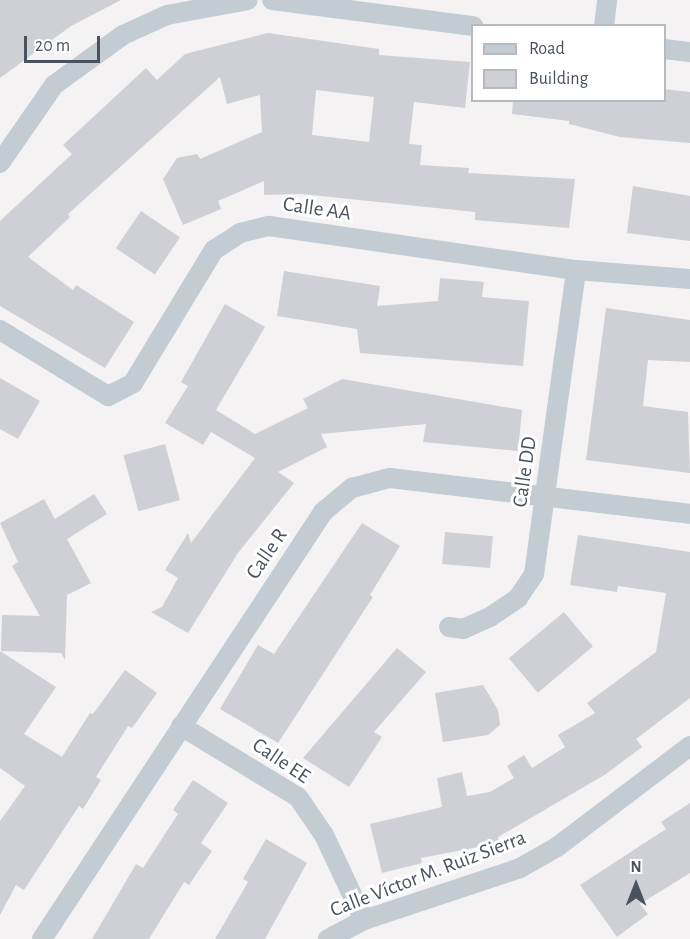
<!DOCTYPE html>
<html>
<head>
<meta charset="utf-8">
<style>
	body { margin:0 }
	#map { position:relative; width:690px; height:939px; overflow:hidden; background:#f4f2f2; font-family:"Alegreya Sans",sans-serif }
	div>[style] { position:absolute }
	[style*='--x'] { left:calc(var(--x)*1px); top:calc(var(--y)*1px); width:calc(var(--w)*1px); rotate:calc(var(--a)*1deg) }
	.building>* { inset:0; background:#ced0d6; transform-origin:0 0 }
	.street>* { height:20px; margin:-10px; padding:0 10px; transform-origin:10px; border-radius:10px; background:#c3cbd3 }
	span { translate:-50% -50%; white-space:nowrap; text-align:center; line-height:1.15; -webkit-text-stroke:6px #fff; paint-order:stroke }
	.street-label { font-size:21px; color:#495360 }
	.legend { position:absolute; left:471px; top:24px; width:195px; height:78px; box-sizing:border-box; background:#fff; border:2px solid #b6babf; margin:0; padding:8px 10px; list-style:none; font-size:18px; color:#495360 }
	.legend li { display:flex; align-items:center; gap:12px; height:30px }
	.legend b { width:30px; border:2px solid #b6babf }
	.north { position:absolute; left:606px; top:855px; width:60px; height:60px; -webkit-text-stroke:4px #fff; paint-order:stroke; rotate:0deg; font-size:16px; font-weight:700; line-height:24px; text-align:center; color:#495360 }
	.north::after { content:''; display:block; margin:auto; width:21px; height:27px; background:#495360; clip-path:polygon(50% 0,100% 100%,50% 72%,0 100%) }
	.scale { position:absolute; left:24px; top:36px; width:76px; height:27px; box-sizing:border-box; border:3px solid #495360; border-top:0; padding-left:8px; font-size:18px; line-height:21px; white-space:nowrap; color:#495360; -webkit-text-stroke:4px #fff; paint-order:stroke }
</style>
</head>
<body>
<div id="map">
	<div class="building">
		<i style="clip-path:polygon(0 0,121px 0,71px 26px,0 78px)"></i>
		<i style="clip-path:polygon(evenodd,268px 33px,379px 49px,379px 55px,470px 62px,465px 108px,414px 102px,409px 144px,422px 145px,420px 165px,469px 168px,468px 173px,575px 179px,569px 228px,475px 220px,475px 212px,301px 194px,264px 195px,264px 181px,218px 201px,221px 209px,183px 225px,163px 179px,177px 158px,197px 154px,200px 159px,262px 132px,260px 95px,227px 104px,220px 77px,68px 214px,70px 217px,28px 257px,73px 290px,76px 285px,134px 322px,105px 368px,0 306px,0 221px,72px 154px,63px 145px,146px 68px,157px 80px,185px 54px,268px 33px,316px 90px,374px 97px,369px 142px,312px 135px,316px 90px)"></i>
		<i style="clip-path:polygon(664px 89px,690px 92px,690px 143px,620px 137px,569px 124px,569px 121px,512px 114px,513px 100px,664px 100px)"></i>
		<i style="clip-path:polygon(633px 186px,690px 196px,690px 241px,627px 233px)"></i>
		<i style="left:141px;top:211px;width:47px;height:45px;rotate:34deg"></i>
		<i style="clip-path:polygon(284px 271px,380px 286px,377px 306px,438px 301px,440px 278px,484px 282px,482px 297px,529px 301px,523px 366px,360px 353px,357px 329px,277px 316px)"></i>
		<i style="clip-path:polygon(225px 304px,265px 327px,216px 410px,255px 434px,308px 408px,303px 399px,342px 379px,522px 410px,518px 451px,423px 442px,426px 424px,321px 434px,327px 447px,278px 472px,294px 483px,238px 553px,188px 633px,151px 612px,162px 607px,178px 578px,165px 570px,188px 533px,191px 543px,255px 458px,211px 432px,203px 445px,165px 423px,188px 386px,181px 382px)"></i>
		<i style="clip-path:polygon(606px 308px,690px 320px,690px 362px,648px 360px,643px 406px,688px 412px,690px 473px,586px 460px)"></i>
		<i style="clip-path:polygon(0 378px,40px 401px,18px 439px,0 429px)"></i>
		<i style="left:165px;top:444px;width:58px;height:43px;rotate:75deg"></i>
		<i style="clip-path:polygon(94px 494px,107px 514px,67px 539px,91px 583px,67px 595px,65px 660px,61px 653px,1px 651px,2px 615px,40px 616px,12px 566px,18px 562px,0 523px,44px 499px,55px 519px)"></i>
		<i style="clip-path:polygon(362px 523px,400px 546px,370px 595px,373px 597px,278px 743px,220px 709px,258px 645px,274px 654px)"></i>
		<i style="left:445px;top:532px;width:48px;height:32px;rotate:5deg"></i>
		<i style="clip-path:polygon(578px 535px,690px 552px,690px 698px,636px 739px,642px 747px,606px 774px,498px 837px,499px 843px,421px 858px,422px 863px,382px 873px,370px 824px,442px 807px,437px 778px,462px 772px,467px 796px,490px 792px,514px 778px,507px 766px,524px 755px,532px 768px,565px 747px,558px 735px,595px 713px,587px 703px,656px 652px,666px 593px,618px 586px,617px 592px,570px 585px)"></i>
		<i style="left:564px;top:612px;width:45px;height:72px;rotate:50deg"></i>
		<i style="clip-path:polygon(397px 648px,426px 672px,374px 732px,382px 737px,349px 787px,303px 758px)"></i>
		<i style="clip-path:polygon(0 651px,56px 687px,24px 734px,62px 757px,90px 713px,93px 714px,125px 670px,157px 693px,132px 728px,128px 726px,96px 777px,101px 780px,83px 809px,79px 806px,24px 890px,16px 885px,0 915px,0 821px,25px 786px,0 768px)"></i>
		<i style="clip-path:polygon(483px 685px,498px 710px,500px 725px,488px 735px,443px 742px,435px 693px)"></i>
		<i style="clip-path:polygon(193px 780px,228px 803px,201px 843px,212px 851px,189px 885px,184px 882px,149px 939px,92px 939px,136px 864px,143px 868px,178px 814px,173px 810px)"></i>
		<i style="clip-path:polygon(690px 803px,690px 873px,640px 904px,648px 914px,617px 937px,580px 885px,666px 829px,661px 822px)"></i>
		<i style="clip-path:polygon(266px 839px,307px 863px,265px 939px,215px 939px,248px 882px,243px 879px)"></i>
	</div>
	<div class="street">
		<i style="--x:272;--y:0;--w:203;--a:7.4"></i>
		<i style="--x:604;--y:26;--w:26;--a:-83"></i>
		<i style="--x:664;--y:49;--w:26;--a:7"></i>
		<i style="--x:0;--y:163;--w:95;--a:-55.3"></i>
		<i style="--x:54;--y:85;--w:85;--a:-35.9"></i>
		<i style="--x:123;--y:35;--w:48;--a:-24.4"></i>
		<i style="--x:167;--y:15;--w:82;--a:-10.5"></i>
		<i style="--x:0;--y:330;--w:127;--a:31.4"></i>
		<i style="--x:108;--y:396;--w:28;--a:-27"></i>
		<i style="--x:133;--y:383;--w:156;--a:-58.7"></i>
		<i style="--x:214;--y:250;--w:31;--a:-33"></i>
		<i style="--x:240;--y:233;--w:30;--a:-14"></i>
		<i style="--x:269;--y:226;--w:310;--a:8.2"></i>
		<i style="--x:576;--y:270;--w:114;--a:4.5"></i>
		<i style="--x:449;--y:627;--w:14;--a:8"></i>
		<i style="--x:463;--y:629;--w:30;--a:-24"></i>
		<i style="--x:490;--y:617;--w:34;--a:-34"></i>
		<i style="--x:518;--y:598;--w:29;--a:-56"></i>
		<i style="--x:534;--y:574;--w:307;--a:-82.1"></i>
		<i style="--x:181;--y:726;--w:137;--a:31.3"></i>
		<i style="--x:298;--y:797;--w:46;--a:55.6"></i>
		<i style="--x:324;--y:835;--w:94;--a:64.8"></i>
		<i style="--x:42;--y:939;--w:511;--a:-56.65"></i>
		<i style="--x:323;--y:512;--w:38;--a:-40"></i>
		<i style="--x:352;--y:488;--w:39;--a:-15"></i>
		<i style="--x:390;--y:478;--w:302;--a:6.8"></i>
		<i style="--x:328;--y:939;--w:41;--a:-27.8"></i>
		<i style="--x:364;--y:920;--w:164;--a:-18.4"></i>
		<i style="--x:520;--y:868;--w:43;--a:-29.6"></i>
		<i style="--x:557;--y:847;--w:167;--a:-37.2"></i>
	</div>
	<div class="street-label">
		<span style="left:317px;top:209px;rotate:8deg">Calle AA</span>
		<span style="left:525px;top:472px;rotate:-82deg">Calle DD</span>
		<span style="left:267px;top:554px;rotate:-56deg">Calle R</span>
		<span style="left:281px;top:761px;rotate:34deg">Calle EE</span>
		<span style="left:428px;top:874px;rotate:-21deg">Calle Víctor M. Ruiz Sierra</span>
	</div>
	<ul class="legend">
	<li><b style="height:8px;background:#c3cbd3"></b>Road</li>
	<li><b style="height:16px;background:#ced0d6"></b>Building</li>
	</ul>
	<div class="north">N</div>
	<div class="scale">20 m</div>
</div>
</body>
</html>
